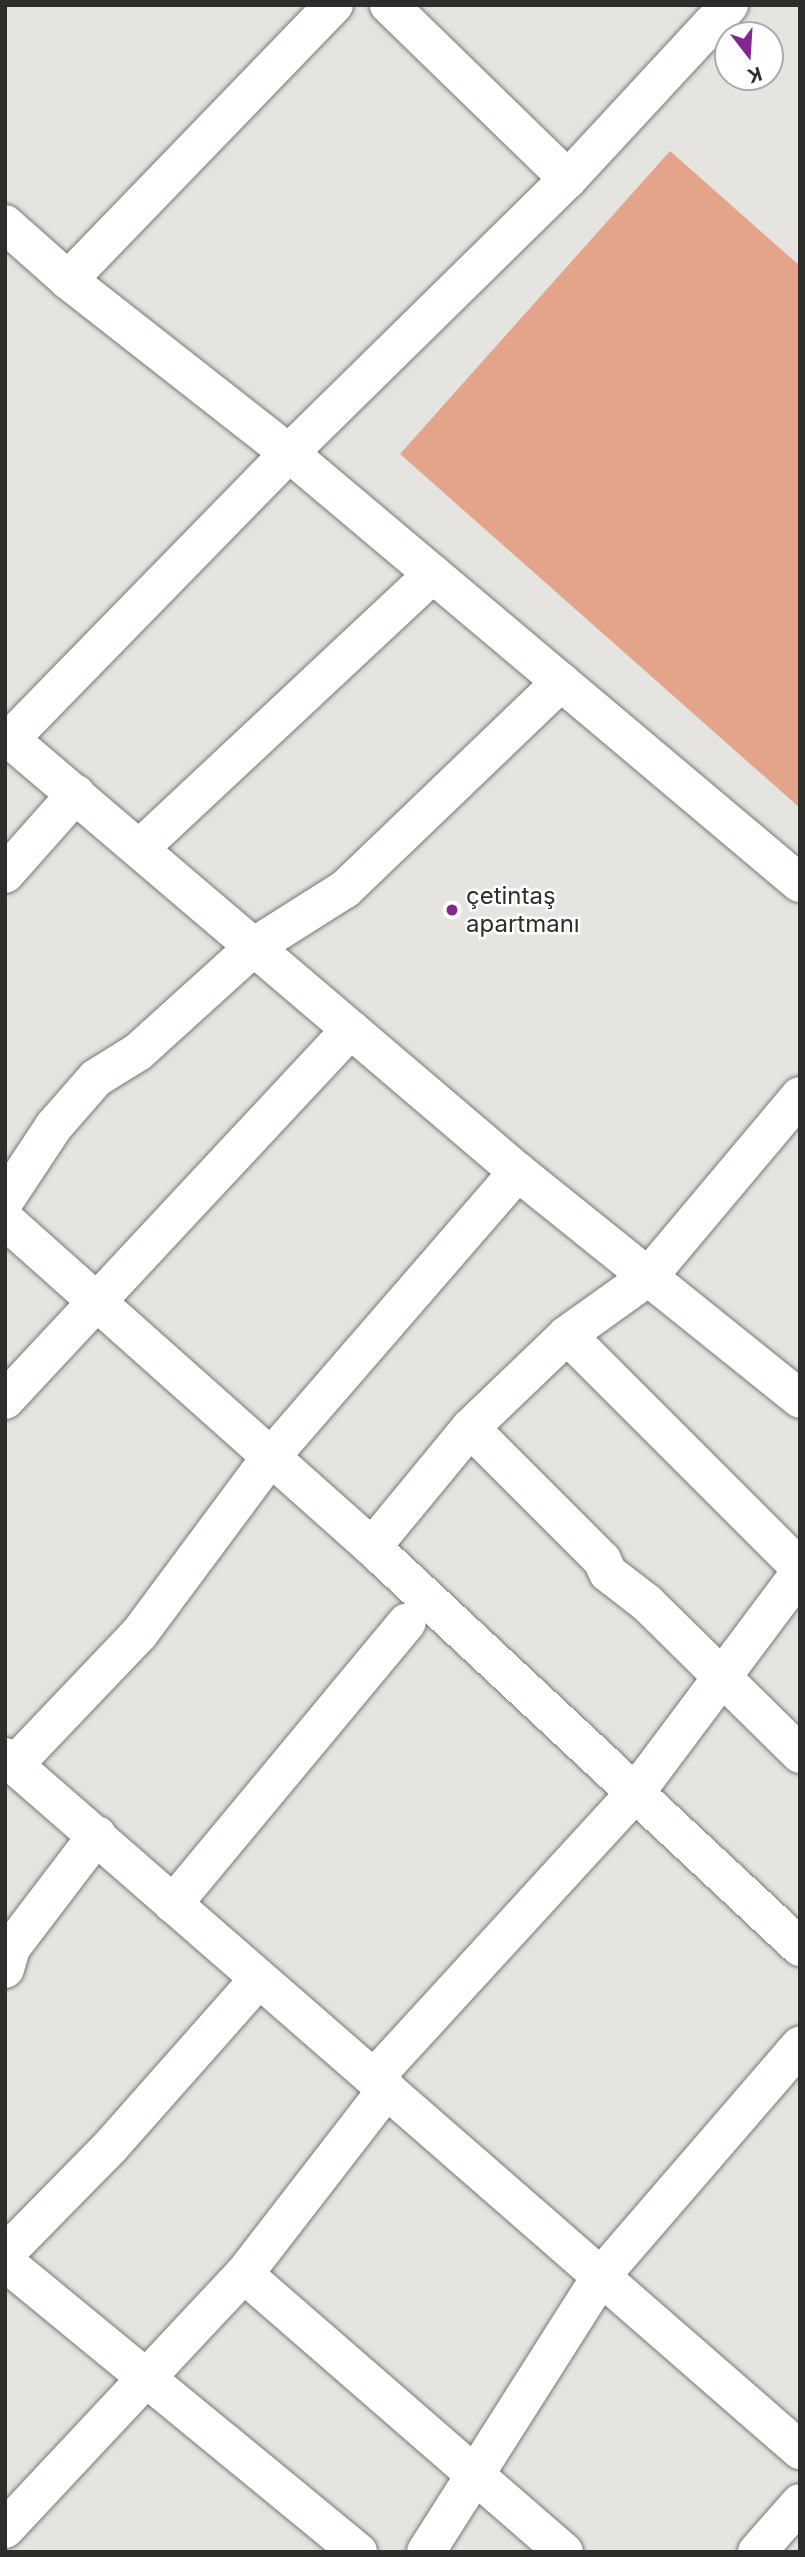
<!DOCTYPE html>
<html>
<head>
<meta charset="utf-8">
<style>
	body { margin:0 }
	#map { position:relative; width:805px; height:2557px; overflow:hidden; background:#e5e4e0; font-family:Inter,sans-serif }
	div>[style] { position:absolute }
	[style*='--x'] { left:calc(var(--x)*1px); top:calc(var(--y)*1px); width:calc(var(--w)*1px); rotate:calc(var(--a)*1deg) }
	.green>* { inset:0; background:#e3a48a }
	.roads { filter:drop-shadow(0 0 2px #787773) drop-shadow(0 0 2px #787773) }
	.street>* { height:38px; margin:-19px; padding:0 19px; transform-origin:19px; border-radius:19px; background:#fff }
	.secondary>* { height:38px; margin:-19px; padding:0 19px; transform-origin:19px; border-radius:19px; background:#fff }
	.dots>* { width:19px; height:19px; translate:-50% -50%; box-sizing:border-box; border:4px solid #fff; border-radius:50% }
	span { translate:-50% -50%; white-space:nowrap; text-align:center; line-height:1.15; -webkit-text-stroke:5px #fff; paint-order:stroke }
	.poi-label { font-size:24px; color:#2d2d2b }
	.left { translate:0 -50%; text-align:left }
	.frame { position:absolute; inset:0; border:7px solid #2d2d2b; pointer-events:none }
	.north { position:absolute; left:714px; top:21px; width:70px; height:70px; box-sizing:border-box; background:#fff; border:2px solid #ababaa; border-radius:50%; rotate:163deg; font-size:19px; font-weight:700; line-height:28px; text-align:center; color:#2d2d2b }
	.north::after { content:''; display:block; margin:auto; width:24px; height:32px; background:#832691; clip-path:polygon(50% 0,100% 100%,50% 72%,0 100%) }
</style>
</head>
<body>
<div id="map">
	<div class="green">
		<i style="clip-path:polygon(670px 151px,800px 266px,800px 808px,400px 454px)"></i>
	</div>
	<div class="roads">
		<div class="street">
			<i style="--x:568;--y:179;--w:237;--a:-47.2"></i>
			<i style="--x:5;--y:224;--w:84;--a:41.6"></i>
			<i style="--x:68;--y:280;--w:281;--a:38.1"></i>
			<i style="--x:289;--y:453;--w:356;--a:40.1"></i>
			<i style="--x:561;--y:682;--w:299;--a:136.2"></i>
			<i style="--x:345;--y:889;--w:107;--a:147.7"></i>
			<i style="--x:255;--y:946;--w:158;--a:137.8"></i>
			<i style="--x:138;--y:1052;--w:49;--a:148.2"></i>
			<i style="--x:96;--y:1078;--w:64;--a:131.2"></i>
			<i style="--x:54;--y:1126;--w:89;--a:123.5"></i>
			<i style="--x:68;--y:280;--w:383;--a:-46"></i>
			<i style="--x:561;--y:682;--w:312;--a:40.1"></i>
			<i style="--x:10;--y:739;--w:400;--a:-45.7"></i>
			<i style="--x:289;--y:453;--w:391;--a:-44.5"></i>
			<i style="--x:568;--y:179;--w:250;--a:-135.8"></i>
			<i style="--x:140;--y:848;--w:401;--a:-43.1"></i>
			<i style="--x:5;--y:1220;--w:492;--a:41.7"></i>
			<i style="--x:372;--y:1547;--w:586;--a:43.06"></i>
			<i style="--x:567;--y:1335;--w:330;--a:45"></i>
			<i style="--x:5;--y:1400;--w:507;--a:-47"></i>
			<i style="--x:470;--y:1428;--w:187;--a:45"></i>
			<i style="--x:602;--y:1560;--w:14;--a:65"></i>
			<i style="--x:608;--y:1573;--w:49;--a:37.6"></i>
			<i style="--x:647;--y:1603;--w:215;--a:44.6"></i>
			<i style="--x:372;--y:1547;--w:154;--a:-50.5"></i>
			<i style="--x:470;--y:1428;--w:134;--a:-43.8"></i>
			<i style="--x:567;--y:1335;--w:100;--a:-35.6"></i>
			<i style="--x:648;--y:1277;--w:236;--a:-50"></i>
			<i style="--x:5;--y:1757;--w:1055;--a:41.08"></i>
			<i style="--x:15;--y:1764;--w:180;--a:-46.4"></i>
			<i style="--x:139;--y:1634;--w:218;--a:-53.4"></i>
			<i style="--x:269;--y:1459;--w:380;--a:-49.1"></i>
			<i style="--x:173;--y:1904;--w:366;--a:-50.3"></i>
			<i style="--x:5;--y:1969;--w:22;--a:-74"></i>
			<i style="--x:11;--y:1948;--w:142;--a:-52.7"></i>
			<i style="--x:374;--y:2078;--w:388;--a:-47.5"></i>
			<i style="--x:636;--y:1792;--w:274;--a:-53.2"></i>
			<i style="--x:5;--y:2254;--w:151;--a:-45.5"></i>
			<i style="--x:111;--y:2146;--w:222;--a:-48.5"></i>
			<i style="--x:5;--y:2262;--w:457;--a:39.4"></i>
			<i style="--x:244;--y:2274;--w:424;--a:41"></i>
			<i style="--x:5;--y:2529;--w:349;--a:-46.9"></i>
			<i style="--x:244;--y:2274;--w:234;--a:-52.3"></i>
			<i style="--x:426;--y:2552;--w:328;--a:-57.6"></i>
			<i style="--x:602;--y:2275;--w:303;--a:-49.2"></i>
			<i style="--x:757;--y:2552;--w:65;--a:-48.7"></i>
		</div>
		<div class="secondary">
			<i style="--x:5;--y:735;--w:674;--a:40.43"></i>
			<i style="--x:518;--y:1172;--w:362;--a:38.8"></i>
			<i style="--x:5;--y:874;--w:107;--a:-48.4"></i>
		</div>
	</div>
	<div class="dots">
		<i style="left:452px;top:910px;background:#832691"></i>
	</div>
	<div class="poi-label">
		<span class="left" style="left:466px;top:910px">çetintaş<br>apartmanı</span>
	</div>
	<div class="frame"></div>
	<div class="north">K</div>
</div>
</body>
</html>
